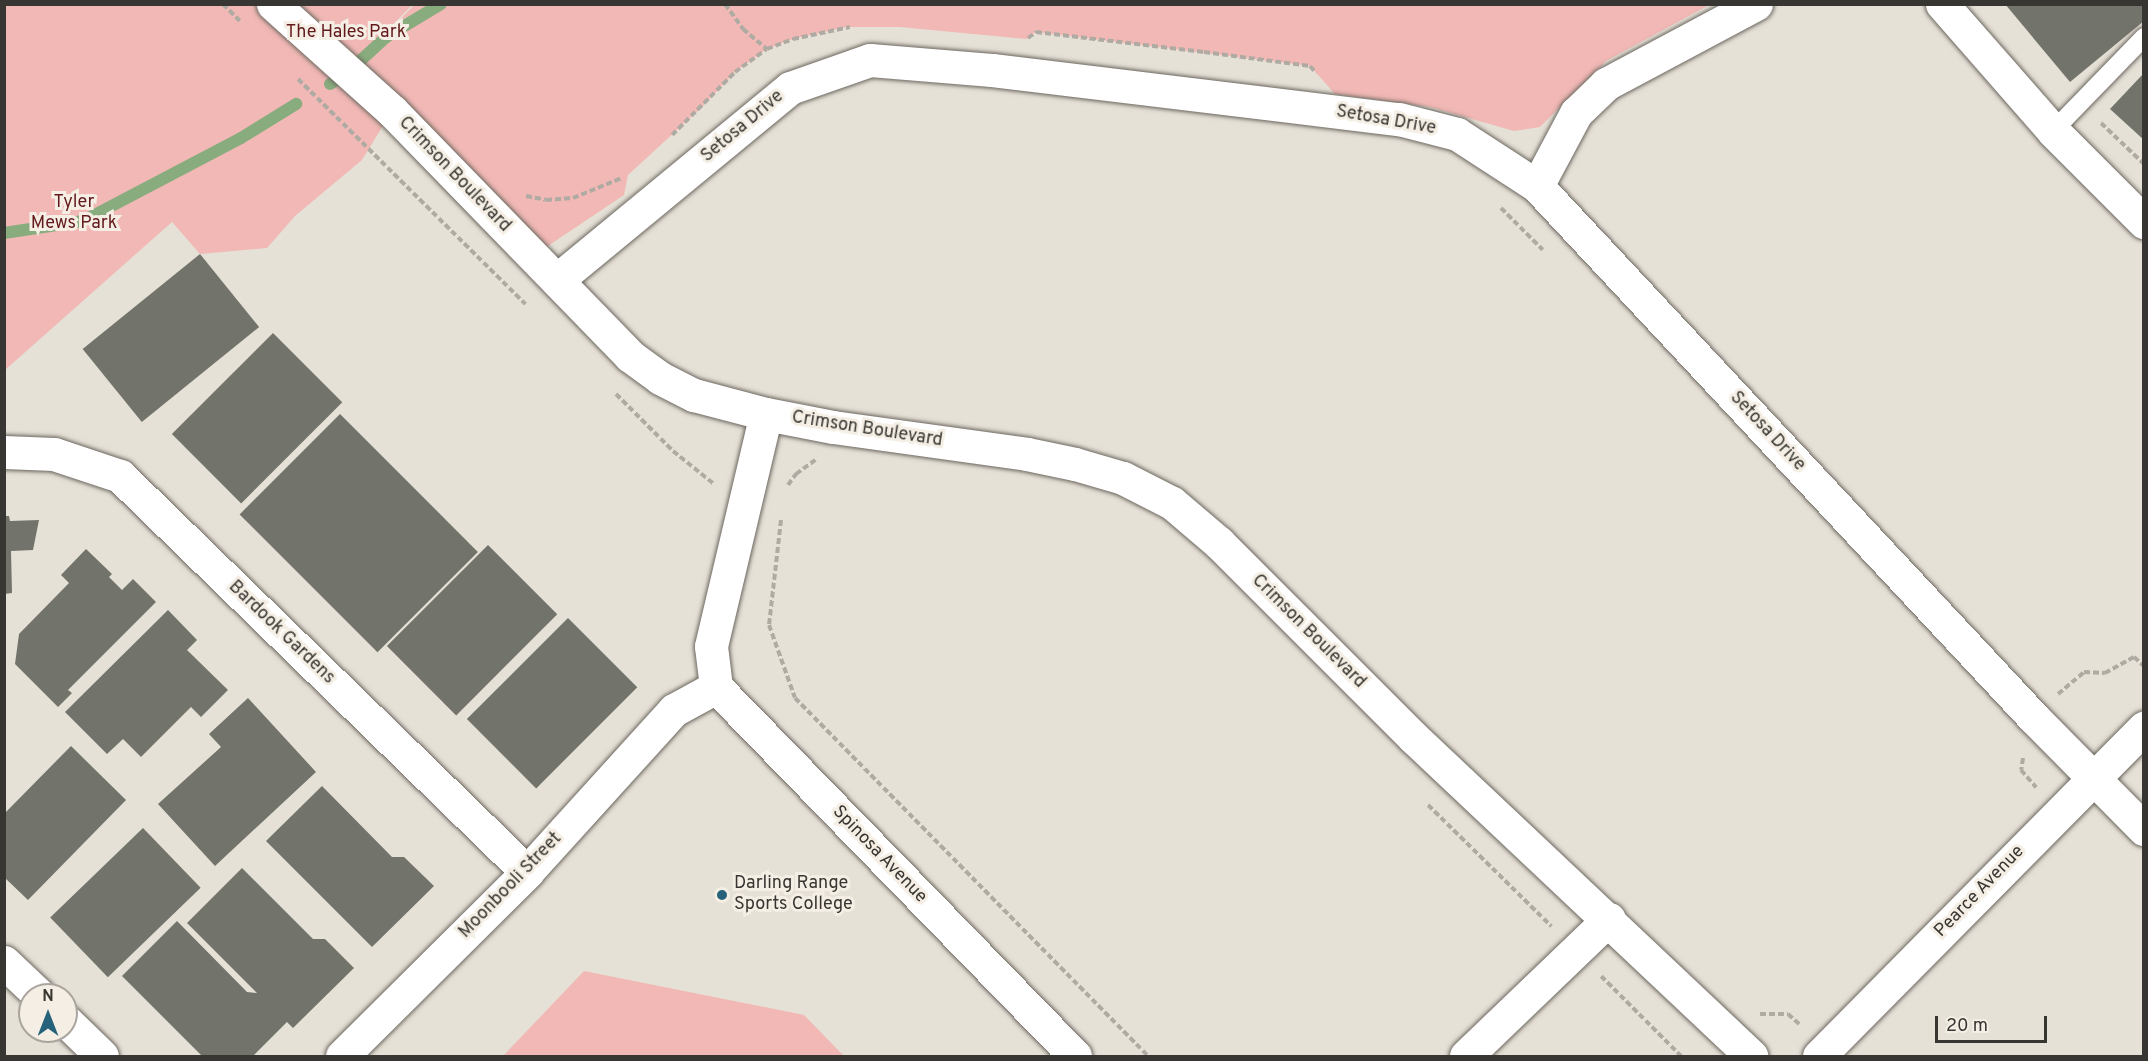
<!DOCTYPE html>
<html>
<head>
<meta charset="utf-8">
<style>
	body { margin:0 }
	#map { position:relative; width:2148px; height:1061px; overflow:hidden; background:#e6e1d7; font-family:Overpass,sans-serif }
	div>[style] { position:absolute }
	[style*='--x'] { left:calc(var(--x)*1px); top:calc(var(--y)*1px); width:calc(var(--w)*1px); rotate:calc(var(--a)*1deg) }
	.green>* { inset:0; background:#f1b8b5 }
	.stream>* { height:12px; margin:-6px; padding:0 6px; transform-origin:6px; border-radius:6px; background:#88ac7e }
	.building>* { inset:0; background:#72736a; transform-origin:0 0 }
	.path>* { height:4px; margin-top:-2px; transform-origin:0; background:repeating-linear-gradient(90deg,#afaba3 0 6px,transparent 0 9px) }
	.roads { filter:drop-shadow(0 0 2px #6c675f) drop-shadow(0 0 2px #6c675f) }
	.service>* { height:18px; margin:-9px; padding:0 9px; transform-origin:9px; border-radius:9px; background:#fff }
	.minor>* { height:33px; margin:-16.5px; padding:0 16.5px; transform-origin:16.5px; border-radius:16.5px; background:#fff }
	.dots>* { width:16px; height:16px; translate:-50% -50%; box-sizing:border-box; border:3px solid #f4eee4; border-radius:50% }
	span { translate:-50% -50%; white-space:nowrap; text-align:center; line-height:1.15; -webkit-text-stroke:6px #f4eee4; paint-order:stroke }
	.park-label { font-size:18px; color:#63191c }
	.street-label { font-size:18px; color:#383632 }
	.poi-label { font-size:18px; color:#383632 }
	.left { translate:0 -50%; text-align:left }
	.frame { position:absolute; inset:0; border:6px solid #383632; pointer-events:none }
	.north { position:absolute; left:18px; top:983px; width:60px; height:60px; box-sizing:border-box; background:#f4eee4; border:2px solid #a9a49d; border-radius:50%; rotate:0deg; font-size:16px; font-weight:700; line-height:24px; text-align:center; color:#383632 }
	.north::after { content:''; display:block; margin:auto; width:21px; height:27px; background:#26637a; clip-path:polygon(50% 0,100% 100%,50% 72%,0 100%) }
	.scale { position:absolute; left:1935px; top:1016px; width:112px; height:27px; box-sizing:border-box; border:3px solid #383632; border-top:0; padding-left:8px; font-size:18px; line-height:21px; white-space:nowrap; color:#383632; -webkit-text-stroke:4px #f4eee4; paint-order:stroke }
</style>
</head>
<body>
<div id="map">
	<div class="green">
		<i style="clip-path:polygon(5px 5px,273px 5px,347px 74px,414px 5px,1709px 5px,1606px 61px,1540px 127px,1514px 131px,1430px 107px,1335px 94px,1310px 66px,1036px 32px,1027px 39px,900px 27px,846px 27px,793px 39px,767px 49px,735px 72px,701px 108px,628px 175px,624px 195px,533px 256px,392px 111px,362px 160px,295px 216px,267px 248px,200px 254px,172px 222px,5px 370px)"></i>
		<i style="clip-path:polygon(274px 5px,412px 5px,347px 72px)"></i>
		<i style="clip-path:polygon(584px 971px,804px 1015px,844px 1056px,503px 1056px)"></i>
	</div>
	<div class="stream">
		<i style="--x:330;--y:84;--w:20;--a:-33"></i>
		<i style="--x:347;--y:73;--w:53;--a:-42.7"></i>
		<i style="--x:386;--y:37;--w:64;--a:-31"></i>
		<i style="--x:4;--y:233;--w:80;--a:-8.6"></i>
		<i style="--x:83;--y:221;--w:178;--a:-27.7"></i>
		<i style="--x:241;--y:138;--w:65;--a:-31.7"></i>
	</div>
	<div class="building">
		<i style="clip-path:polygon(2005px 4px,2144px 4px,2144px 21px,2070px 82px)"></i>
		<i style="clip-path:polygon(2144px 73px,2144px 140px,2110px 109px)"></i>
		<i style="left:200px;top:254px;width:94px;height:151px;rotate:51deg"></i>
		<i style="left:273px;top:333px;width:98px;height:143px;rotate:45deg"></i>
		<i style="left:340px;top:414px;width:195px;height:142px;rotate:45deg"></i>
		<i style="clip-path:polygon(4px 516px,9px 516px,10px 521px,39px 520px,33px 550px,11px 551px,12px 593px,4px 594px)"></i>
		<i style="left:488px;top:545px;width:98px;height:143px;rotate:45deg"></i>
		<i style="clip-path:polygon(86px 549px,112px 574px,109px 577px,122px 590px,133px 579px,156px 602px,68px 690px,72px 693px,58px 707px,15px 664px,19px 634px,69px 583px,61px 575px)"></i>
		<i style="clip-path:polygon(168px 610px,197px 640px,187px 650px,228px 690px,201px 717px,191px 707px,141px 757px,123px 739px,107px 754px,65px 712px)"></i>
		<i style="left:568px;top:618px;width:98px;height:143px;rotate:45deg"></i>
		<i style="clip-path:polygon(248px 698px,316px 772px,215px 866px,158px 804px,221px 747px,209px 734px)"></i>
		<i style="clip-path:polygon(71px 746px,126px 800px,28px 900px,4px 877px,4px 814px)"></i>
		<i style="clip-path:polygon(322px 786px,392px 857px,404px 857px,434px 886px,372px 947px,266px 841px)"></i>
		<i style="left:143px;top:828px;width:83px;height:129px;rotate:46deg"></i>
		<i style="clip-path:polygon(242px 868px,313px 939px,325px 939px,354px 968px,293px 1028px,287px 1022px,253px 1056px,202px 1056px,122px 976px,177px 921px,247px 992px,257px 993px,187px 923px)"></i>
	</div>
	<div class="path">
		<i style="--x:223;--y:4;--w:24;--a:45"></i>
		<i style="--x:725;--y:4;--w:31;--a:54"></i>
		<i style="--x:743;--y:29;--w:31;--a:40"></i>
		<i style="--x:1028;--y:38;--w:10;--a:-37"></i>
		<i style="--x:1036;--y:32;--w:169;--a:6.8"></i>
		<i style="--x:1204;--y:52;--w:107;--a:7.5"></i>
		<i style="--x:1310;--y:66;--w:9;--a:49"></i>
		<i style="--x:298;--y:79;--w:320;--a:44.7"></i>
		<i style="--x:2101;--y:123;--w:59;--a:43.6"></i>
		<i style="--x:672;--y:135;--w:89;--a:-45"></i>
		<i style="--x:735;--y:72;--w:39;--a:-36"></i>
		<i style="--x:767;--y:49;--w:28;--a:-21"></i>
		<i style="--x:793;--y:39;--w:58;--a:-11.9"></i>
		<i style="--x:526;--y:196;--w:20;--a:11"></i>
		<i style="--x:546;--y:200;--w:27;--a:-4"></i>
		<i style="--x:573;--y:198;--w:53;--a:-22.2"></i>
		<i style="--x:1501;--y:208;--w:59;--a:45"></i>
		<i style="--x:616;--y:394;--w:81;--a:45"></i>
		<i style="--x:673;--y:451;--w:53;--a:38.8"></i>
		<i style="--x:788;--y:485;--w:14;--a:-54"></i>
		<i style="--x:796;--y:474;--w:24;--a:-36"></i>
		<i style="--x:781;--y:520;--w:106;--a:96.5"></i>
		<i style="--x:769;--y:625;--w:77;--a:70.4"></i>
		<i style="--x:795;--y:698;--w:503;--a:45.4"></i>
		<i style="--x:2058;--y:694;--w:34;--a:-40"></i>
		<i style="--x:2084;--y:672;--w:21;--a:3"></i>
		<i style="--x:2105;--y:673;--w:33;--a:-29"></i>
		<i style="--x:2134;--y:657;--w:13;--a:42"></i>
		<i style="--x:2023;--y:758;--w:12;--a:99"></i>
		<i style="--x:2021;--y:770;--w:23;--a:49"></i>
		<i style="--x:1428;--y:805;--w:173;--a:44.5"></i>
		<i style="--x:1601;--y:976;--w:113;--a:45"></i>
		<i style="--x:1760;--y:1014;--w:28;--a:0"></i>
		<i style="--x:1788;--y:1014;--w:15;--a:42"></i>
	</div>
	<div class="roads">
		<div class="service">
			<i style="--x:2053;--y:131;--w:131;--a:-45.9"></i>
		</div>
		<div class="minor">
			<i style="--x:273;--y:4;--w:160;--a:42"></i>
			<i style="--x:392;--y:111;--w:342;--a:45.8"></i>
			<i style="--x:630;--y:356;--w:37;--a:36"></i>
			<i style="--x:660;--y:378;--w:38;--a:27"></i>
			<i style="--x:694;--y:395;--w:74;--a:14.8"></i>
			<i style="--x:766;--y:414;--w:68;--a:11"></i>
			<i style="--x:833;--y:427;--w:196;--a:7.9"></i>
			<i style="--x:1027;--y:454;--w:49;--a:11.8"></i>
			<i style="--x:1075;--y:464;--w:50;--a:16.3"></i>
			<i style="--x:1123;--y:478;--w:55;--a:27"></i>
			<i style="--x:1172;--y:503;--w:62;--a:40.4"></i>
			<i style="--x:1219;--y:543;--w:274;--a:45"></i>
			<i style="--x:1413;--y:737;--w:465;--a:43.3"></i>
			<i style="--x:1942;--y:4;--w:169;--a:48.8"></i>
			<i style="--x:2053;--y:131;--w:129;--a:45"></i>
			<i style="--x:1537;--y:186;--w:83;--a:-61.9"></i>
			<i style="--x:1576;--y:113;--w:42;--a:-44"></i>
			<i style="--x:1606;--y:84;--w:170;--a:-28.1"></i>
			<i style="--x:557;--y:280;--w:302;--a:-39.5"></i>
			<i style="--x:790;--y:88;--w:85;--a:-19.3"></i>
			<i style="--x:870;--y:60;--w:122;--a:4.7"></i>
			<i style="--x:992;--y:70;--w:410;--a:6.9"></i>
			<i style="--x:1399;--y:119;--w:60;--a:14.5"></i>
			<i style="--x:1457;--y:134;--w:95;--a:33"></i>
			<i style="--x:1537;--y:186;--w:727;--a:46.95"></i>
			<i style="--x:2033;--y:717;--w:158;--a:45.3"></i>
			<i style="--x:4;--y:452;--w:50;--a:2.3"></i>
			<i style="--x:54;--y:454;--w:70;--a:18.4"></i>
			<i style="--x:120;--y:476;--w:568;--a:44.22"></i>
			<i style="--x:716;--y:687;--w:41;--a:-97"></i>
			<i style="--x:711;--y:646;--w:238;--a:-76.7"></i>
			<i style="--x:4;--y:962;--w:48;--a:43.3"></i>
			<i style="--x:66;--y:1021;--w:50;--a:44.2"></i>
			<i style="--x:342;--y:1056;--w:261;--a:-44.8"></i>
			<i style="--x:527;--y:872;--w:219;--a:-47.8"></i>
			<i style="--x:674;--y:710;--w:48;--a:-28.7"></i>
			<i style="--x:716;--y:687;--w:515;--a:45.79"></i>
			<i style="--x:1466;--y:1056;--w:198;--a:-43.8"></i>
			<i style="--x:1819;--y:1056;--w:462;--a:-45.3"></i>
		</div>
	</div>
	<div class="dots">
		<i style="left:722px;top:895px;background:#26637a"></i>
	</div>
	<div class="park-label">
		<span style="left:346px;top:33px">The Hales Park</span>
		<span style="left:74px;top:214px">Tyler<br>Mews Park</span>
	</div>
	<div class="street-label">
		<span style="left:1386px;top:121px;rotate:10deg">Setosa Drive</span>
		<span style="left:743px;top:127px;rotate:-40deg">Setosa Drive</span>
		<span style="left:454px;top:175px;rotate:46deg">Crimson Boulevard</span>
		<span style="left:867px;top:430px;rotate:9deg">Crimson Boulevard</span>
		<span style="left:1767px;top:432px;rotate:47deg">Setosa Drive</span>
		<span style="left:1308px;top:632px;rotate:45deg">Crimson Boulevard</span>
		<span style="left:281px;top:633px;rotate:44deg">Bardook Gardens</span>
		<span style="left:879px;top:855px;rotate:46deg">Spinosa Avenue</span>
		<span style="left:511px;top:886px;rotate:-46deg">Moonbooli Street</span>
		<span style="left:1980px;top:892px;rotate:-46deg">Pearce Avenue</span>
	</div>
	<div class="poi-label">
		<span class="left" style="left:734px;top:895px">Darling Range<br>Sports College</span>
	</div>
	<div class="frame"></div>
	<div class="north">N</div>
	<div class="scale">20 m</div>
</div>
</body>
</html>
